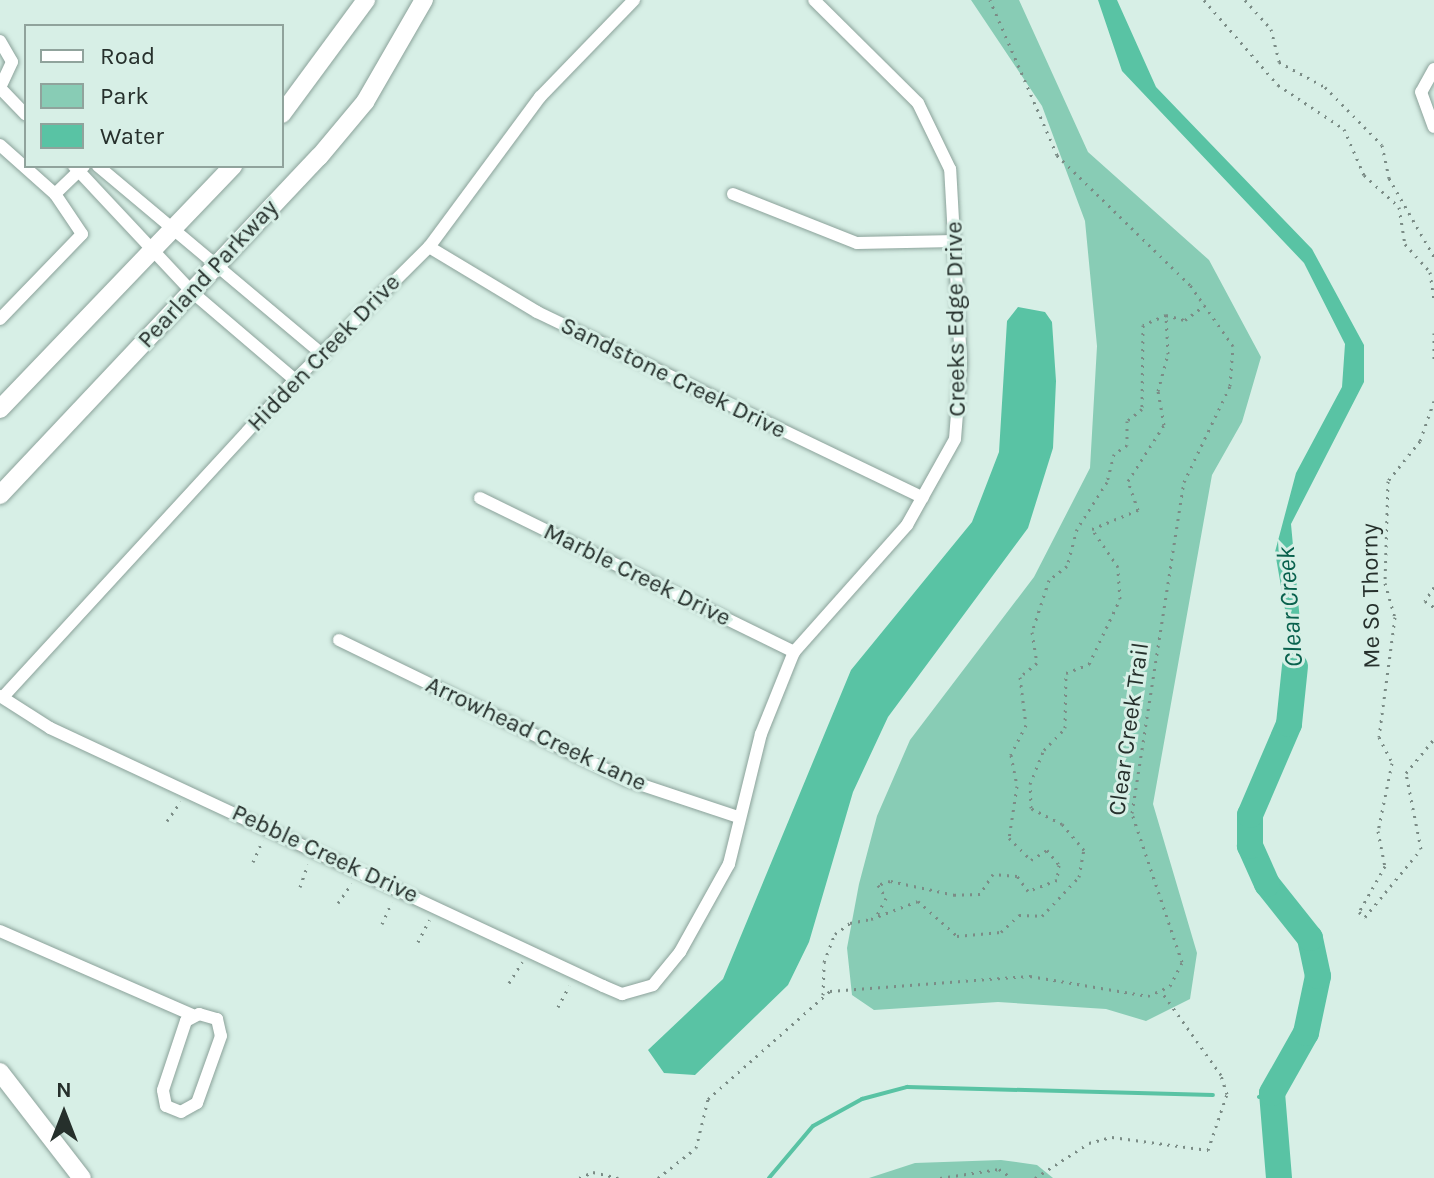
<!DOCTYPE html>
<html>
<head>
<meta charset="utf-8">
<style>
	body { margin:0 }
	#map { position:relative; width:1434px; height:1178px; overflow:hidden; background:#d7efe6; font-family:Karla,sans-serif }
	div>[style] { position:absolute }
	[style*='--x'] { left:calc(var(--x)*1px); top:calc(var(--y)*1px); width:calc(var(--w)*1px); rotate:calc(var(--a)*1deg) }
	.green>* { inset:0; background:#88ccb5 }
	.water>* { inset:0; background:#59c3a4 }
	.stream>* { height:4px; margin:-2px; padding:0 2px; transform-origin:2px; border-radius:2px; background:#59c3a4 }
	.river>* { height:26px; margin:-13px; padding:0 13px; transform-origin:13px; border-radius:13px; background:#59c3a4 }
	.path>* { height:3px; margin-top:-1.5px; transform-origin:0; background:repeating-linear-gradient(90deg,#7b8c86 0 2px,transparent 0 8px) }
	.roads { filter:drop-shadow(0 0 2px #8ba29a) drop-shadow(0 0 2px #8ba29a) }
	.street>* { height:12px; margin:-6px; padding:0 6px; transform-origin:6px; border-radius:6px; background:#fff }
	.secondary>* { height:18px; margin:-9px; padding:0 9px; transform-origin:9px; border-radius:9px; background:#fff }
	span { translate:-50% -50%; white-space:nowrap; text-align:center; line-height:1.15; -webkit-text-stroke:6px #d7efe6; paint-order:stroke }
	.street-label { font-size:24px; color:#26302c }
	.water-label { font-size:26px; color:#09614d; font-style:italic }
	.legend { position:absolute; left:24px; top:24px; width:260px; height:144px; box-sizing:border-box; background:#d7efe6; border:2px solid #90a39c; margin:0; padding:10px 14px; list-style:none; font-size:24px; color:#26302c }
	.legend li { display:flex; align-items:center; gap:16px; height:40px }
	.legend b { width:40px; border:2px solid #90a39c }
	.north { position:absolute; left:24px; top:1074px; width:80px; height:80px; -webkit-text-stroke:6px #d7efe6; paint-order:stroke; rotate:0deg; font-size:22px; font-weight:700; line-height:32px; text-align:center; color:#26302c }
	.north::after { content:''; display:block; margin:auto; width:28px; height:36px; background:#26302c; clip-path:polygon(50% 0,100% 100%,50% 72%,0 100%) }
</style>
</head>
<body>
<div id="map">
	<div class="green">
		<i style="clip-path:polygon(971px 0,1019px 0,1088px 152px,1209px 260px,1261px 357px,1242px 422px,1212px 475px,1153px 804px,1197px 953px,1190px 999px,1146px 1021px,1106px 1009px,998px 1002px,874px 1010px,852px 995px,847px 948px,859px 884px,877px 816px,910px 740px,1034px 577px,1090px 468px,1097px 346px,1085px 221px,1042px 106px)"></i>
		<i style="clip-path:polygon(1001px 1160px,1037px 1165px,1053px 1178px,869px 1178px,915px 1163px)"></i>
	</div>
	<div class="water">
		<i style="clip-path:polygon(1098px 0,1117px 0,1156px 87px,1312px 249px,1364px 345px,1364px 382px,1291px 524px,1301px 632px,1298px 699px,1289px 698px,1290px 638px,1275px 552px,1296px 473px,1342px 387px,1345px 344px,1304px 263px,1122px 71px)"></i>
		<i style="clip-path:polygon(1018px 307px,1045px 312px,1052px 322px,1056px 381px,1053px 448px,1028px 528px,888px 717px,853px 792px,809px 942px,788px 985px,695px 1075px,664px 1073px,648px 1050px,723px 979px,851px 670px,972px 522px,999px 452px,1007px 321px)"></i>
	</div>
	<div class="stream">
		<i style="--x:1259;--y:1097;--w:14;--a:-17"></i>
		<i style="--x:769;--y:1178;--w:68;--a:-49.8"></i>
		<i style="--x:813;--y:1126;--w:56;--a:-28.9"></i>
		<i style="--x:862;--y:1099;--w:47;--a:-14.9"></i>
		<i style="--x:907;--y:1087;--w:306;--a:1.5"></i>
	</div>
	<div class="river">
		<i style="--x:1279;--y:1178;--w:85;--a:-94.7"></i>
		<i style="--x:1272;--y:1093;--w:69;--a:-60.5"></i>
		<i style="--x:1306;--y:1033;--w:58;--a:-78.1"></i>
		<i style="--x:1318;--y:976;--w:39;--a:-102"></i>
		<i style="--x:1310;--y:938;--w:69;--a:-128.5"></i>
		<i style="--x:1267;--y:884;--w:42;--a:-114.1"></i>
		<i style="--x:1250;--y:846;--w:31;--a:-90"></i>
		<i style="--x:1250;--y:815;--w:99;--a:-66.8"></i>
		<i style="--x:1289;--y:724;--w:58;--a:-84.1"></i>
	</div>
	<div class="path">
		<i style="--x:1204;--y:0;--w:113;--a:49"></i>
		<i style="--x:1278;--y:85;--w:79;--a:33.7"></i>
		<i style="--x:1344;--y:129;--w:50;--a:66.5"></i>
		<i style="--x:1364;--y:175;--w:47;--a:42.4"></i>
		<i style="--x:1399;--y:207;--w:37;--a:81"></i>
		<i style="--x:1405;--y:244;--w:38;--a:48"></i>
		<i style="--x:1430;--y:272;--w:30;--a:82"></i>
		<i style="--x:1245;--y:0;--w:39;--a:48"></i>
		<i style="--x:1271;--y:29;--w:34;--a:76"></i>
		<i style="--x:1279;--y:62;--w:52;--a:28.5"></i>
		<i style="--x:1325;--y:87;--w:81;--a:45.5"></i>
		<i style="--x:1382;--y:145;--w:34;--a:78"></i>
		<i style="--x:1389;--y:178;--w:91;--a:60.3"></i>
		<i style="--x:1166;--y:315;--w:20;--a:15"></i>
		<i style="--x:1185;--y:320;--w:25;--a:-37"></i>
		<i style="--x:1434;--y:333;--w:29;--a:90"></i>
		<i style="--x:1434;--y:401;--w:42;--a:109.3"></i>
		<i style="--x:1420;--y:441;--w:51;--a:128.7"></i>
		<i style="--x:1388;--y:481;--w:102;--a:91.7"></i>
		<i style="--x:1385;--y:583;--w:35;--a:74"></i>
		<i style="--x:1395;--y:617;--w:121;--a:97.6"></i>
		<i style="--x:1379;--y:737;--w:29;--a:63"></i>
		<i style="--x:1392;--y:763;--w:69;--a:101.6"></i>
		<i style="--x:1378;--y:831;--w:36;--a:79"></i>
		<i style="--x:1385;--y:866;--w:53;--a:119.5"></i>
		<i style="--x:1359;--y:912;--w:8;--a:40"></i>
		<i style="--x:1365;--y:917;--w:88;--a:-50.5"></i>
		<i style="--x:1421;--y:849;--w:77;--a:-101.2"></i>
		<i style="--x:1406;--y:773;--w:44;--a:-50.5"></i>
		<i style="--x:1434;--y:587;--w:17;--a:123"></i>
		<i style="--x:1425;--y:601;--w:11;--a:34"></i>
		<i style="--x:167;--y:821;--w:24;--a:-55"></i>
		<i style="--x:253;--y:862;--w:24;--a:-66"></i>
		<i style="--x:300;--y:887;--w:24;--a:-71"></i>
		<i style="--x:338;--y:903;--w:24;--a:-55"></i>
		<i style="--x:382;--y:924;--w:24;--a:-66"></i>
		<i style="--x:418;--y:942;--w:25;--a:-63"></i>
		<i style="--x:509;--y:983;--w:25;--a:-58"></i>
		<i style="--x:823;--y:995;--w:33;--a:-88"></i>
		<i style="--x:824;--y:962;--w:30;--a:-69"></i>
		<i style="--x:835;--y:934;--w:19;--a:-36"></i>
		<i style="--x:850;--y:923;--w:21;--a:-11"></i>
		<i style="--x:871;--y:919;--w:50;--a:-21"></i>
		<i style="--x:918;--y:901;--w:52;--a:41.9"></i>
		<i style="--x:957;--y:936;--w:44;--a:-5.2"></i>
		<i style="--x:1001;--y:932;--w:25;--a:-43"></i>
		<i style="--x:1019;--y:915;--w:23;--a:2"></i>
		<i style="--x:1042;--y:916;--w:54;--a:-46.5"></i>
		<i style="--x:1079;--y:877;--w:27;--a:-80"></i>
		<i style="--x:1084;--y:850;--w:34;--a:-130"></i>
		<i style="--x:1062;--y:824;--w:35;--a:-153"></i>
		<i style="--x:1031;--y:808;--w:24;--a:-92"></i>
		<i style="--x:1030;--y:784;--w:37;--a:-68"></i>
		<i style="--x:1044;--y:750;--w:30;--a:-46"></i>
		<i style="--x:1065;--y:728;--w:55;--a:-89"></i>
		<i style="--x:1066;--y:673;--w:25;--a:-21"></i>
		<i style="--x:1089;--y:664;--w:72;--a:-64.5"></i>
		<i style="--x:1120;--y:599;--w:32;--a:-94"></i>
		<i style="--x:1118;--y:567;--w:46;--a:-124.4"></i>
		<i style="--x:1092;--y:529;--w:50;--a:-22.4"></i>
		<i style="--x:1138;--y:510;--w:31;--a:-109"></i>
		<i style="--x:1128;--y:481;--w:67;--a:-57.3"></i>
		<i style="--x:1164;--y:425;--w:35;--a:-100"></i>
		<i style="--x:1158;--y:391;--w:38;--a:-75"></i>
		<i style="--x:1168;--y:354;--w:39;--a:-93"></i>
		<i style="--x:1166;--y:315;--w:25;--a:157"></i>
		<i style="--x:1143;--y:325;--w:84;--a:90.7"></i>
		<i style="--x:1142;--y:409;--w:19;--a:141"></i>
		<i style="--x:1127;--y:421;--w:24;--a:90"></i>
		<i style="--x:1127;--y:445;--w:16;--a:145"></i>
		<i style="--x:1114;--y:454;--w:29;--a:104"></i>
		<i style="--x:1107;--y:482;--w:56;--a:122.6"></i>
		<i style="--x:1077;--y:529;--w:38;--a:105"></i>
		<i style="--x:1067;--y:566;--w:23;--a:142"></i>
		<i style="--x:1049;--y:580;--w:55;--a:108.1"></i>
		<i style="--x:1032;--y:632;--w:31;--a:81"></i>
		<i style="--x:1037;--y:663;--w:22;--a:141"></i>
		<i style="--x:1020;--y:677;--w:48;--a:82.9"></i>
		<i style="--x:1026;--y:725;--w:34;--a:117"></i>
		<i style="--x:1011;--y:755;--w:32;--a:79"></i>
		<i style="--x:1017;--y:786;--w:53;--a:98.7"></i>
		<i style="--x:1009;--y:838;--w:31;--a:45"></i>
		<i style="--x:1031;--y:860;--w:19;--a:-32"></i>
		<i style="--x:1047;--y:850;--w:19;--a:51"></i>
		<i style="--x:1059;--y:865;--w:15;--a:98"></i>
		<i style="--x:1057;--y:880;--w:31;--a:159"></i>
		<i style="--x:1028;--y:891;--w:19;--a:-126"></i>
		<i style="--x:1017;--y:876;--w:24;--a:-175"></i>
		<i style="--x:993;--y:874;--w:24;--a:123"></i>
		<i style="--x:980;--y:894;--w:25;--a:178"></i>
		<i style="--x:955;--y:895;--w:66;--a:-167.8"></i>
		<i style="--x:890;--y:881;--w:13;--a:162"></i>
		<i style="--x:878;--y:885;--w:15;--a:58"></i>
		<i style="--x:886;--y:898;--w:19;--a:118"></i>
		<i style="--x:558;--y:1007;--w:24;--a:-62"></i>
		<i style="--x:579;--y:1178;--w:15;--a:-23"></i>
		<i style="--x:593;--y:1172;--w:26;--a:13"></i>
		<i style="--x:658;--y:1178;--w:48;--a:-38.3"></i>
		<i style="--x:696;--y:1148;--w:50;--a:-76.2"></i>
		<i style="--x:708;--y:1099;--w:163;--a:-41.5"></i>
		<i style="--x:830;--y:991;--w:201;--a:-4.3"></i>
		<i style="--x:1030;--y:976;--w:120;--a:9.6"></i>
		<i style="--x:1148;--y:996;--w:24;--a:-24"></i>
		<i style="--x:1170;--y:986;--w:27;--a:-63"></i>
		<i style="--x:1182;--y:962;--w:157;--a:-108.6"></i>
		<i style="--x:1132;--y:813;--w:335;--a:-81.1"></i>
		<i style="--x:1184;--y:482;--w:106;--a:-64.4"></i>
		<i style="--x:1230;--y:386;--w:40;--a:-85.7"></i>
		<i style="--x:1233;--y:346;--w:75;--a:-125.2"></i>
		<i style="--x:1190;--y:285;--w:186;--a:-135.7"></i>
		<i style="--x:1057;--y:155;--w:169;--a:-113.4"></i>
		<i style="--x:940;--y:1178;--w:60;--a:-8.7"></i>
		<i style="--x:999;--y:1169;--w:16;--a:35"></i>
		<i style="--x:1035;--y:1178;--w:64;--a:-32.9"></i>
		<i style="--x:1089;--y:1143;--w:24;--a:-15"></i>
		<i style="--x:1112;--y:1137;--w:97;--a:7.7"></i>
		<i style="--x:1208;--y:1150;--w:59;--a:-71.3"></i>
		<i style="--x:1227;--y:1094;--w:20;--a:-108"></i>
		<i style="--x:1221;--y:1075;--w:103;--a:-125.5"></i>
	</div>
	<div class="roads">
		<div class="street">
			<i style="--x:0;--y:41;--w:24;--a:60"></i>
			<i style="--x:12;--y:62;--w:29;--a:115"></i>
			<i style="--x:1434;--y:69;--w:26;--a:119"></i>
			<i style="--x:1421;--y:92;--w:37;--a:70"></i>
			<i style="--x:0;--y:88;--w:37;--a:46"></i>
			<i style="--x:0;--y:145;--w:74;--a:41.7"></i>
			<i style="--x:74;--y:166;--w:173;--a:46.9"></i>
			<i style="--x:192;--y:292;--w:135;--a:40.5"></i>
			<i style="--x:98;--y:166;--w:294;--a:40"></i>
			<i style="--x:733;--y:194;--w:133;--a:21.6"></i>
			<i style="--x:857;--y:243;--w:98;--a:-1.2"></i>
			<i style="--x:429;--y:247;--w:126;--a:31"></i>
			<i style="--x:537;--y:312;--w:428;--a:25.7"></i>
			<i style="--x:0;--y:319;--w:118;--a:-46"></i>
			<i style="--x:82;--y:234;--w:48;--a:-124"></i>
			<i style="--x:55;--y:194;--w:40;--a:-44"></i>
			<i style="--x:480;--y:498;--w:350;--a:26.1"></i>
			<i style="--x:339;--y:640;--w:320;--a:25.9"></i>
			<i style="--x:627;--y:780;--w:117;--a:18.4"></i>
			<i style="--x:0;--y:696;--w:59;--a:32.6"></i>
			<i style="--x:50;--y:728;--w:610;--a:25.01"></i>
			<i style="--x:603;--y:986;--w:21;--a:23"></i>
			<i style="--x:622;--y:994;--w:32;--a:-16"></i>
			<i style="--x:653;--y:985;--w:43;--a:-50.7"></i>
			<i style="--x:680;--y:952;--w:101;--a:-60.9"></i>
			<i style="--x:729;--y:864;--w:134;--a:-76.2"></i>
			<i style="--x:761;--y:734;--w:88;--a:-68.1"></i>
			<i style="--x:794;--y:652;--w:170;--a:-48.3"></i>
			<i style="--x:907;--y:525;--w:98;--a:-60.8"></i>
			<i style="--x:955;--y:439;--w:76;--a:-85.5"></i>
			<i style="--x:961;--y:363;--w:194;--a:-93.2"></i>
			<i style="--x:950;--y:169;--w:73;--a:-115.9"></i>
			<i style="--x:918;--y:103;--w:146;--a:-135.3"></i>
			<i style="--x:3;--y:697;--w:431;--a:-47.4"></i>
			<i style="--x:295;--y:380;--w:189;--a:-44.8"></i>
			<i style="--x:429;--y:247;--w:187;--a:-53.5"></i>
			<i style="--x:540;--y:97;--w:135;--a:-45.9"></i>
			<i style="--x:0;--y:931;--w:210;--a:23.6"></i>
			<i style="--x:199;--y:1014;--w:19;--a:16"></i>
			<i style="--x:217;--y:1019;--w:17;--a:77"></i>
			<i style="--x:221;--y:1036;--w:71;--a:109.7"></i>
			<i style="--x:197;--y:1103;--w:18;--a:151"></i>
			<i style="--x:181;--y:1112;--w:16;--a:-158"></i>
			<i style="--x:166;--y:1106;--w:16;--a:-101"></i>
			<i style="--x:163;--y:1090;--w:73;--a:-71.6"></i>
			<i style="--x:186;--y:1021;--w:15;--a:-28"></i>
		</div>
		<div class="secondary">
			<i style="--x:282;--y:114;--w:142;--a:-53.6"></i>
			<i style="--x:0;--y:409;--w:337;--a:-46.2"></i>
			<i style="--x:0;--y:495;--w:465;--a:-46.7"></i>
			<i style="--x:319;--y:157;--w:72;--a:-50.1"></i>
			<i style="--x:365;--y:102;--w:118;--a:-60"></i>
			<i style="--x:0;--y:1072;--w:134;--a:52.3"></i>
		</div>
	</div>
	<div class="street-label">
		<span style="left:208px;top:274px;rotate:-47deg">Pearland Parkway</span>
		<span style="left:956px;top:319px;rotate:-91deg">Creeks Edge Drive</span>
		<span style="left:324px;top:353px;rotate:-46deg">Hidden Creek Drive</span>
		<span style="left:673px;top:378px;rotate:26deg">Sandstone Creek Drive</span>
		<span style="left:637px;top:575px;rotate:26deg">Marble Creek Drive</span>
		<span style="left:1371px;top:596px;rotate:-91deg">Me So Thorny</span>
		<span style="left:1129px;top:729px;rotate:-82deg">Clear Creek Trail</span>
		<span style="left:536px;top:734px;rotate:25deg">Arrowhead Creek Lane</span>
		<span style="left:325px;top:854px;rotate:25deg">Pebble Creek Drive</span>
	</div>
	<div class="water-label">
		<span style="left:1290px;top:607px;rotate:-94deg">Clear Creek</span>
	</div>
	<ul class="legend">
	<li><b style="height:10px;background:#fff"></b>Road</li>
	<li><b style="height:22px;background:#88ccb5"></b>Park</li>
	<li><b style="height:22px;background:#59c3a4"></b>Water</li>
	</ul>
	<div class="north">N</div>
</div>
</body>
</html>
